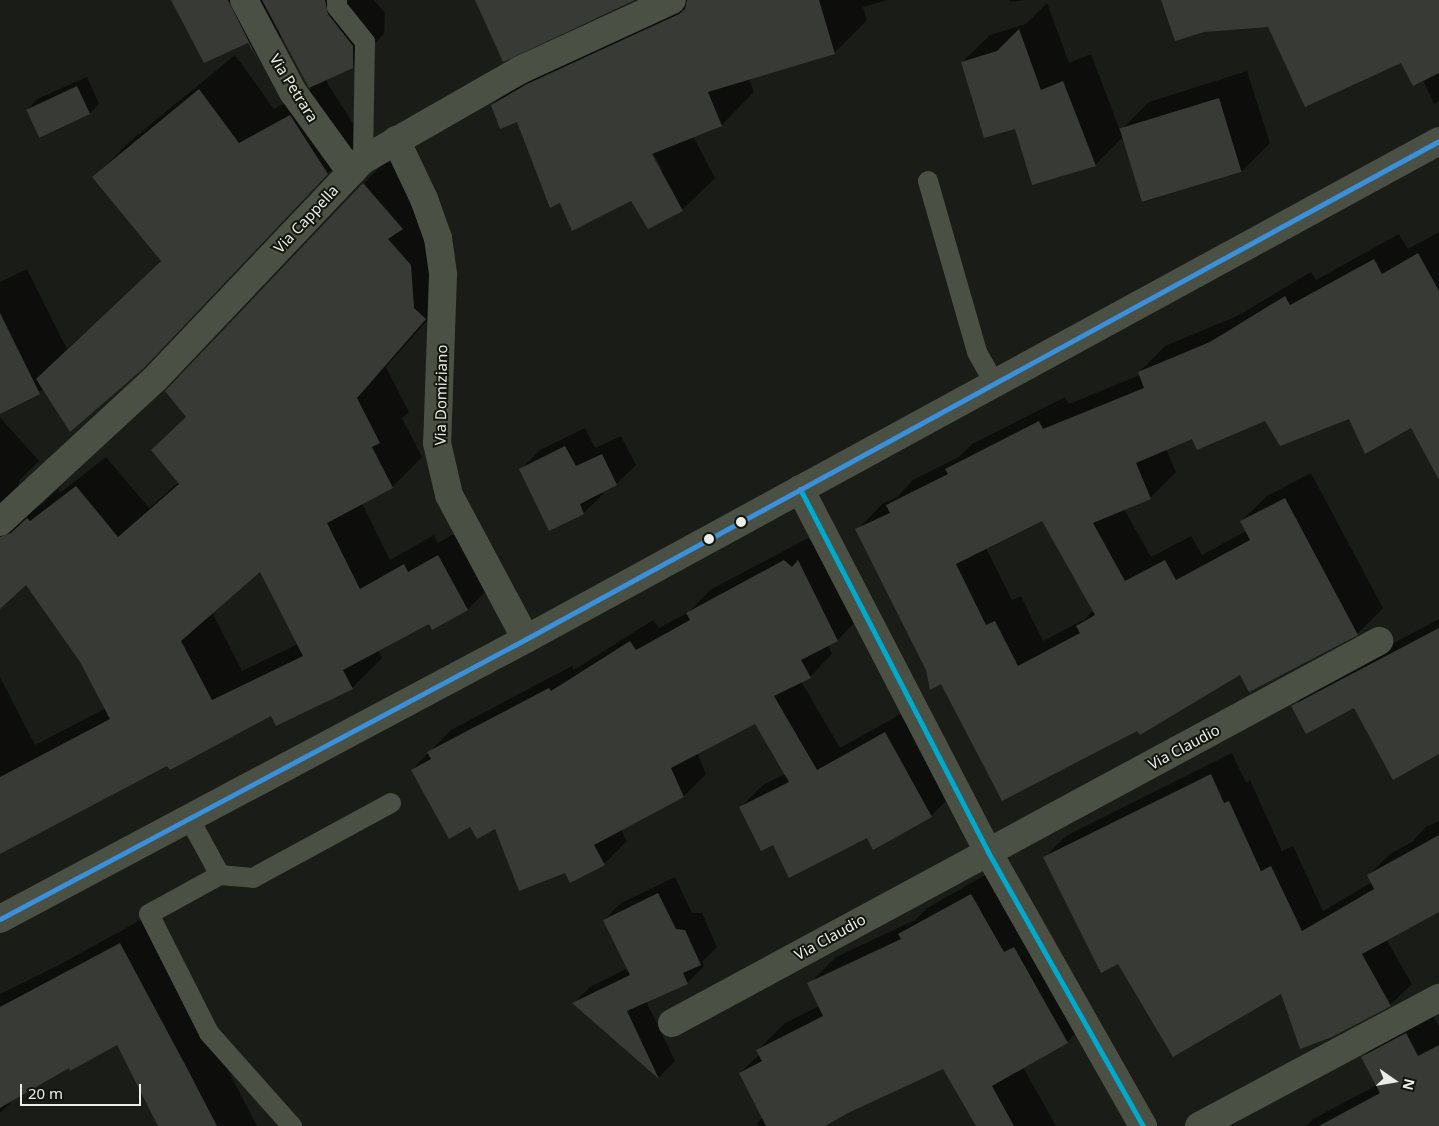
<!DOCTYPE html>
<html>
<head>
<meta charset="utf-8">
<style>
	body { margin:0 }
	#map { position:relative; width:1439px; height:1126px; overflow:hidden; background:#1a1c18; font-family:"Noto Sans",sans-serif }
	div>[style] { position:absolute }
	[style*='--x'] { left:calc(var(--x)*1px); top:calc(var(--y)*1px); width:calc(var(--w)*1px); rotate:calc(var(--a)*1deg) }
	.shadow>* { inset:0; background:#0007 }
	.building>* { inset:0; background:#383a36; transform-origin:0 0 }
	.service>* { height:20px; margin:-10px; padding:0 10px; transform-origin:10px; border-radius:10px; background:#4a5043 }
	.minor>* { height:28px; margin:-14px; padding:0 14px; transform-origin:14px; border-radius:14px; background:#4a5043 }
	.tertiary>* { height:28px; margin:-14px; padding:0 14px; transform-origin:14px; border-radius:14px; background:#4a5043 }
	.bus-1>* { height:5px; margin:-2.5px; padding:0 2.5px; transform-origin:2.5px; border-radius:2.5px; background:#00a9ce }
	.bus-2>* { height:5px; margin:-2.5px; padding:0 2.5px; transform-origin:2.5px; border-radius:2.5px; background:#3a90db }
	.dots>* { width:14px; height:14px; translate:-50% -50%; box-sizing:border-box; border:2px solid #11150d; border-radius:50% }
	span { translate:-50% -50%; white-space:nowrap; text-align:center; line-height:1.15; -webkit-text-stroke:4px #11150d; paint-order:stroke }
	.street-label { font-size:15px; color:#ebeee8 }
	.north { position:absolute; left:1369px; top:1056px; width:50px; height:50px; -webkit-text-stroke:4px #11150d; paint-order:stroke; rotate:103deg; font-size:14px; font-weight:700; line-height:20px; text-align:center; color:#ebeee8 }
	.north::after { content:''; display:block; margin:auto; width:18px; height:22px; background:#ebeee8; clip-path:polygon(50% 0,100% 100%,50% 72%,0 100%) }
	.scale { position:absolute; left:20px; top:1084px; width:121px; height:22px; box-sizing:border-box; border:2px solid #ebeee8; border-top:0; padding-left:6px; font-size:15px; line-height:18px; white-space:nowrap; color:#ebeee8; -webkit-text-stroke:4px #11150d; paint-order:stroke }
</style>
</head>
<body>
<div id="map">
	<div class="shadow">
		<i style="clip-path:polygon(172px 0,374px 0,385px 13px,384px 34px,352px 67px,325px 79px,362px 138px,143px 367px,44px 389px,0 412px,0 282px,27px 269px,67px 349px,162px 260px,94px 177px,129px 142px,235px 55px,274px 109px,311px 89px,282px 35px,259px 58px,248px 42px)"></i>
		<i style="clip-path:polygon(evenodd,673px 0,888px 0,863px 7px,867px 20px,834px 53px,749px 79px,754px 92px,722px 125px,693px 136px,715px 178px,682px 210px,632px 200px,560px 201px,518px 120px,492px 105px,525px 72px,673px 0,650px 148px,663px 171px,660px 171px,648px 149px,650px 148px)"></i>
		<i style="clip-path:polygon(1010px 0,1025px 0,1010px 2px)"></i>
		<i style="clip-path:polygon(1184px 0,1439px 0,1439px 101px,1434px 104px,1423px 80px,1401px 62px)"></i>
		<i style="clip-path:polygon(1047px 3px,1069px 63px,1091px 54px,1120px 131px,1149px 102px,1247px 71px,1270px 143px,1242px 171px,1144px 202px,1124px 136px,1095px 165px,1016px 127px,962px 62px,990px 35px,1026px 24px)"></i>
		<i style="clip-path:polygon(87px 77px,99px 104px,90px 113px,28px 109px,37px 99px)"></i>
		<i style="clip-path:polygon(evenodd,393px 154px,455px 289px,386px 367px,409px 412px,402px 418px,422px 457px,392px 487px,362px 503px,390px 560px,434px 535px,438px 543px,468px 526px,498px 579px,468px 609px,433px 628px,429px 622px,378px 650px,382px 658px,352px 688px,272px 715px,167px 765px,0 852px,0 677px,35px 745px,106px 708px,81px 662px,26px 583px,0 597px,0 534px,42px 504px,58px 489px,61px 492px,106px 457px,149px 508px,179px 482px,152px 450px,187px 416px,363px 184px,393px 154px,261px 570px,298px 644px,242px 671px,212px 612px,261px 570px)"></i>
		<i style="clip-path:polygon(evenodd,1439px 232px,1439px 428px,1349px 417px,1266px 420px,1193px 437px,1166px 449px,1176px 472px,1150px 498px,1124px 509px,1151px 557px,1191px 536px,1202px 555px,1246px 531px,1241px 521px,1267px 496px,1311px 473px,1383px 608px,1357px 634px,1240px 673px,1138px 729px,942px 683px,927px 669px,857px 530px,882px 504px,897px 497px,913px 480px,959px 457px,972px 444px,1065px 397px,1069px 404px,1140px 375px,1139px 372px,1165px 346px,1237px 316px,1311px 272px,1316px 280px,1399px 234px,1408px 249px,1439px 232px,1043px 519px,1093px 610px,1085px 619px,1043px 641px,1021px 596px,1012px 600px,986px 548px,1043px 519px)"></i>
		<i style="clip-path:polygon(0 417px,39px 461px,20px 480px,17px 490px,0 508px)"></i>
		<i style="clip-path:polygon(585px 428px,595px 448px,621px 436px,636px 465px,616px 484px,602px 492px,603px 494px,584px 513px,550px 529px,521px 469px,540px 450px)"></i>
		<i style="clip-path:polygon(808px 538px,815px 545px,860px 617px,838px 640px,828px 645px,832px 654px,810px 677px,801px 681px,840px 748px,908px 710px,954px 793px,931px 816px,874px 848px,868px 837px,773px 844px,740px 808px,763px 785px,785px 774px,755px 722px,697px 753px,706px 774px,684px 796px,621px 830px,627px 841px,604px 864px,565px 872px,495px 828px,471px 825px,412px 770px,451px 730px,572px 666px,574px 670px,653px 620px,659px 628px,689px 612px,710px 590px)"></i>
		<i style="clip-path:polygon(1439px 619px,1439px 753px,1354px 706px,1293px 707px,1314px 685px)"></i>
		<i style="clip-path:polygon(1232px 753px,1246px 783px,1250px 780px,1282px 851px,1293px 846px,1323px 911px,1372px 882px,1369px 875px,1390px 854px,1412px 842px,1426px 827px,1439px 821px,1439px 911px,1386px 939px,1412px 984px,1390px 1005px,1331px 1036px,1282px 992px,1118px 962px,1045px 857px,1066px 836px)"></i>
		<i style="clip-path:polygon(998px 868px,1094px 1016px,1067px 1042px,1023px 1067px,1056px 1126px,977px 1126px,944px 1067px,820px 1126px,758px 1126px,757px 1123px,763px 1117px,740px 1073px,760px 1054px,758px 1050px,785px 1023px,819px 1006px,809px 984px,836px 957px,915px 920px,927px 908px)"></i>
		<i style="clip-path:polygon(675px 877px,692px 913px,702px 913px,717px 947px,702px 962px,704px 966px,687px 983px,646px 1001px,675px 1061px,659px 1077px,574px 1003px,590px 987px,628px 968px,604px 920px,621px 903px)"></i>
		<i style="clip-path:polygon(148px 916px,257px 1126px,160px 1126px,117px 1043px,69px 1067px,17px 1097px,0 1113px,0 994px,57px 966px)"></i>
		<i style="clip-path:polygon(1430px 1010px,1439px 1027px,1439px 1126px,1306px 1126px,1313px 1119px,1377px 1085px,1363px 1057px,1387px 1033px)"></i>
	</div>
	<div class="building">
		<i style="clip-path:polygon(171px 0,228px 0,258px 60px,248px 43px,204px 63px)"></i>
		<i style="clip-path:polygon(262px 0,325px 0,328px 14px,353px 46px,353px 68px,309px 88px)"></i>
		<i style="clip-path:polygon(475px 0,635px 0,503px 62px)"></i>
		<i style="clip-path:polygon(687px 0,819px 0,835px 54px,708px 92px,722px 126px,652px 154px,683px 211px,648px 229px,631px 201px,572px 231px,560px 203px,550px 208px,517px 122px,500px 129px,491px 105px,527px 84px,679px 14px,685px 9px)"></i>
		<i style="clip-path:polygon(1161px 0,1439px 0,1439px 73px,1413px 86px,1401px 63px,1305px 107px,1268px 27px,1204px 32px,1175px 41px)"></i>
		<i style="clip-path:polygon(1019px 29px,1041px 90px,1063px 81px,1096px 166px,1032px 185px,1015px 129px,984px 138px,961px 62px,997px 51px)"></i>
		<i style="left:77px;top:86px;width:31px;height:56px;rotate:65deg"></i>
		<i style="clip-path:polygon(199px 89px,239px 143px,290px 115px,328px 174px,144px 368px,70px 432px,36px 379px,161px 261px,92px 177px)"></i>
		<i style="left:1219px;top:98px;width:77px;height:104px;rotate:73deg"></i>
		<i style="clip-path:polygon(evenodd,363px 183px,403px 229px,388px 239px,411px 265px,414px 308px,426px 319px,357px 398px,380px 443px,372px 447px,393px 488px,327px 523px,360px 589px,404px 564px,408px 572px,438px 555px,468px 610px,432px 630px,429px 624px,343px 670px,353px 689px,276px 726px,271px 716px,170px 770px,167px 766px,0 854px,0 777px,110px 719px,80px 662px,26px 585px,0 609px,0 537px,11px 533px,27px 518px,30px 521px,76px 486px,118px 537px,179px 484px,151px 450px,186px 417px,165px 391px,363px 183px,260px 572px,303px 656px,212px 700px,181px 641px,260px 572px)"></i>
		<i style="clip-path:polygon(evenodd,1418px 253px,1439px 291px,1439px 480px,1411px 428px,1365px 454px,1349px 419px,1280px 446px,1265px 421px,1197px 450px,1192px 439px,1136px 463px,1151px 499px,1093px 523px,1125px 581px,1165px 560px,1176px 580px,1250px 540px,1240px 521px,1285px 498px,1358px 635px,1249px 692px,1240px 675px,1140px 735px,1137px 731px,1002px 801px,941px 684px,930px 690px,926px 670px,855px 529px,890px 513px,886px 505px,948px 474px,945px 469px,1039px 421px,1043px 429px,1144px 388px,1138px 372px,1210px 342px,1285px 296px,1290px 305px,1374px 259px,1382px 274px,1418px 253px,1042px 521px,1095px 615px,1076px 626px,1080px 633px,1018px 666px,995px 621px,986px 625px,956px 564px,1042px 521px)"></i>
		<i style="clip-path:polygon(0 313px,40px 394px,0 414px)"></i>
		<i style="clip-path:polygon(565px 446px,576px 466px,602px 454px,617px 485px,580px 504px,584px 514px,549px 531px,519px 469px)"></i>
		<i style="clip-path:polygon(784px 560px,792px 567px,798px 560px,838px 641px,801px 660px,811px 678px,774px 696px,817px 770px,885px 732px,932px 817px,873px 850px,867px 838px,789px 878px,773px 845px,761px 851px,739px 807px,789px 782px,755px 724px,671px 768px,684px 797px,594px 845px,605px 865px,570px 883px,565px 873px,519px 891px,495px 829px,477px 839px,470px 827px,449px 839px,411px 770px,431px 759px,427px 752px,549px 688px,551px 691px,630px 641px,636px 650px,690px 620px,686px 613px)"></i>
		<i style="clip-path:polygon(1439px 628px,1439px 754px,1393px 780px,1354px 708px,1306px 734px,1291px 706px)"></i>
		<i style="clip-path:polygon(1211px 774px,1224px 803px,1229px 801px,1261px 871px,1271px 866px,1302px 931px,1374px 889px,1367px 875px,1439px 835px,1439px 912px,1362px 954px,1391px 1006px,1332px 1037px,1300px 1049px,1281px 994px,1173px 1057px,1118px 964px,1101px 973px,1043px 857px)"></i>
		<i style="clip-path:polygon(658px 893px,676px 929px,685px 930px,701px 965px,683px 973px,688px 984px,627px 1011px,659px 1079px,572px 1003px,630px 975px,603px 920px)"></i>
		<i style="clip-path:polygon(971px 894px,1004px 952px,1014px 947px,1068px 1043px,992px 1086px,1014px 1126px,976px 1126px,943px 1069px,848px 1113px,825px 1126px,766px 1126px,739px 1073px,762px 1061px,756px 1050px,823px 1016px,807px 983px,901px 939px,898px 934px)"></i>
		<i style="clip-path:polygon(120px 943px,189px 1072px,217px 1126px,158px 1126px,117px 1045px,70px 1071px,69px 1068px,0 1108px,0 1007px)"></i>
		<i style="clip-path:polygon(1406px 1033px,1418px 1056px,1439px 1045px,1439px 1126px,1319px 1126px,1380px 1093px,1361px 1057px)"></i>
	</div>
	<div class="service">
		<i style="--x:337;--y:0;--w:7;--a:90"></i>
		<i style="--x:337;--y:7;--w:45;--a:51.3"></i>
		<i style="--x:365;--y:42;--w:118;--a:91"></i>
		<i style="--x:928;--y:181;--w:178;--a:74"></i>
		<i style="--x:977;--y:352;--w:35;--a:61"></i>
		<i style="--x:189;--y:818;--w:65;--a:61.5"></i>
		<i style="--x:220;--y:875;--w:33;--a:5"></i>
		<i style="--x:253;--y:878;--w:157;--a:-28.5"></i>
		<i style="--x:220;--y:875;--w:81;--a:151.2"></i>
		<i style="--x:149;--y:914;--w:133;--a:63.2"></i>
		<i style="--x:209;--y:1033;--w:125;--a:48.3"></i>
	</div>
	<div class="minor">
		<i style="--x:244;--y:0;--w:104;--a:62"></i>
		<i style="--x:293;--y:92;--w:99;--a:54.1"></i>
		<i style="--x:396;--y:140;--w:65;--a:64.6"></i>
		<i style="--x:424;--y:199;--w:41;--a:70.3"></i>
		<i style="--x:438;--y:238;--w:37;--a:82"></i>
		<i style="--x:443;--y:275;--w:168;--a:92"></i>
		<i style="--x:437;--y:443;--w:53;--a:77"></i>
		<i style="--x:449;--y:495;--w:163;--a:61.9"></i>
		<i style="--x:800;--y:489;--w:409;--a:62.6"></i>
		<i style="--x:988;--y:852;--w:315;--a:60.5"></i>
		<i style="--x:672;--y:1023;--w:804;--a:-28.38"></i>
		<i style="--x:1199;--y:1126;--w:272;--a:-28.1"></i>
	</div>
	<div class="tertiary">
		<i style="--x:0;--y:522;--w:211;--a:-42.7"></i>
		<i style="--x:155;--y:379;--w:302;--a:-46.5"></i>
		<i style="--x:363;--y:160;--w:181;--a:-29.8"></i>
		<i style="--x:520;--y:70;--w:167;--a:-24.7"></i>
		<i style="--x:0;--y:919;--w:596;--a:-28.03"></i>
		<i style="--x:526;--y:639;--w:1040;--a:-28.61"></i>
	</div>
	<div class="bus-1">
		<i style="--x:800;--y:489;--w:409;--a:62.6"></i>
		<i style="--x:988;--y:852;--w:315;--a:60.5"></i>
	</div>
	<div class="bus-2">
		<i style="--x:0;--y:919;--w:596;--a:-28.03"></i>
		<i style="--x:526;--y:639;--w:1040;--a:-28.61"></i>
	</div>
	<div class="dots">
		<i style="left:741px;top:522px;background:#ebeee8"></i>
		<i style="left:709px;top:539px;background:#ebeee8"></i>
	</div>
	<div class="street-label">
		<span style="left:294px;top:88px;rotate:58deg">Via Petrara</span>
		<span style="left:306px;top:219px;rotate:-47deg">Via Cappella</span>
		<span style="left:441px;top:395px;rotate:-89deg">Via Domiziano</span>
		<span style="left:1184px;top:747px;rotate:-28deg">Via Claudio</span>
		<span style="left:830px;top:937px;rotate:-29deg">Via Claudio</span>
	</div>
	<div class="north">N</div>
	<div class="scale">20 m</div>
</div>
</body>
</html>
